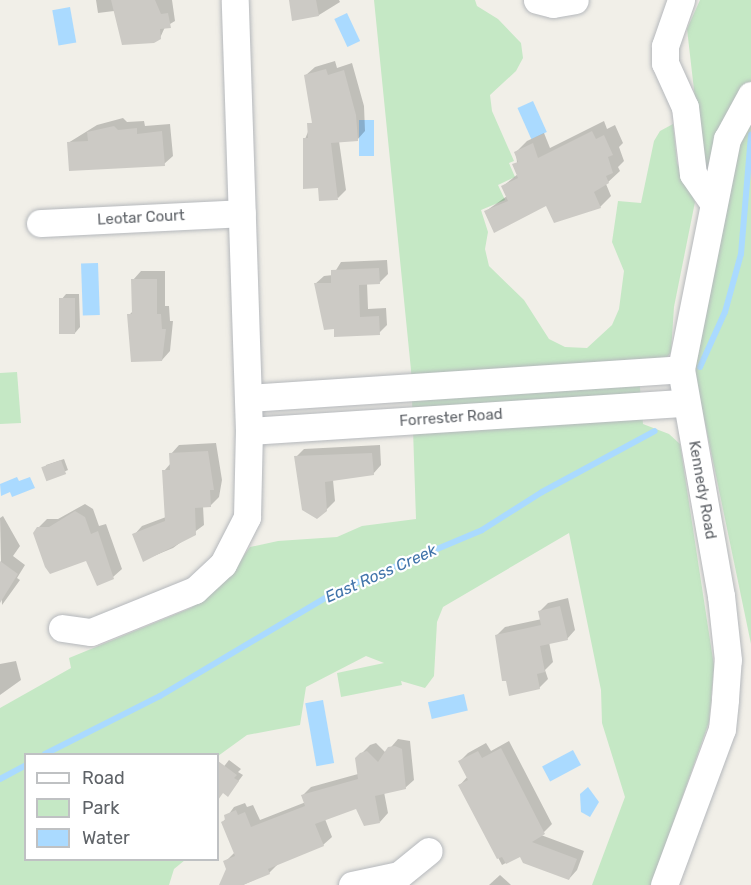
<!DOCTYPE html>
<html>
<head>
<meta charset="utf-8">
<style>
	body { margin:0 }
	#map { position:relative; width:751px; height:885px; overflow:hidden; background:#f1efe8; font-family:Rubik,sans-serif }
	div>[style] { position:absolute }
	[style*='--x'] { left:calc(var(--x)*1px); top:calc(var(--y)*1px); width:calc(var(--w)*1px); rotate:calc(var(--a)*1deg) }
	.green>* { inset:0; background:#c5e8c5 }
	.water>* { inset:0; background:#aadaff; transform-origin:0 0 }
	.shadow>* { inset:0; background:#0003 }
	.stream>* { height:6px; margin:-3px; padding:0 3px; transform-origin:3px; border-radius:3px; background:#aadaff }
	.building>* { inset:0; background:#cccac5; transform-origin:0 0 }
	.roads { filter:drop-shadow(0 0 2px #b5b8bc) drop-shadow(0 0 2px #b5b8bc) }
	.minor>* { height:27px; margin:-13.5px; padding:0 13.5px; transform-origin:13.5px; border-radius:13.5px; background:#fff }
	span { translate:-50% -50%; white-space:nowrap; text-align:center; line-height:1.15; -webkit-text-stroke:4.5px #fff; paint-order:stroke }
	.street-label { font-size:15px; color:#5f6368 }
	.water-label { font-size:16px; color:#4174aa; font-style:italic }
	.legend { position:absolute; left:24px; top:753px; width:195px; height:108px; box-sizing:border-box; background:#fff; border:2px solid #bfc1c3; margin:0; padding:8px 10px; list-style:none; font-size:18px; color:#5f6368 }
	.legend li { display:flex; align-items:center; gap:12px; height:30px }
	.legend b { width:30px; border:2px solid #bfc1c3 }
</style>
</head>
<body>
<div id="map">
	<div class="green">
		<i style="clip-path:polygon(374px 0,475px 0,477px 6px,498px 19px,521px 43px,523px 58px,516px 71px,490px 95px,492px 111px,514px 161px,509px 163px,515px 177px,498px 185px,505px 200px,481px 210px,488px 232px,485px 249px,489px 266px,524px 300px,549px 339px,565px 347px,587px 348px,612px 325px,619px 309px,624px 271px,612px 242px,618px 201px,641px 203px,654px 141px,660px 131px,673px 124px,677px 163px,695px 202px,674px 307px,671px 352px,664px 361px,638px 363px,643px 424px,669px 434px,680px 444px,714px 666px,709px 722px,651px 885px,592px 885px,625px 797px,602px 723px,601px 690px,569px 533px,443px 607px,437px 622px,434px 676px,425px 688px,401px 681px,402px 685px,341px 697px,337px 673px,384px 663px,366px 656px,306px 687px,300px 725px,247px 735px,218px 756px,26px 754px,26px 860px,185px 860px,174px 869px,169px 885px,0 885px,0 708px,71px 668px,69px 658px,191px 608px,228px 578px,250px 547px,278px 541px,337px 537px,362px 526px,416px 519px,411px 370px)"></i>
		<i style="clip-path:polygon(700px 0,751px 0,751px 644px,693px 365px,703px 168px,687px 29px)"></i>
		<i style="clip-path:polygon(17px 372px,21px 423px,0 424px,0 373px)"></i>
	</div>
	<div class="water">
		<i style="left:70px;top:7px;width:36px;height:18px;rotate:80deg"></i>
		<i style="left:347px;top:13px;width:31px;height:14px;rotate:65deg"></i>
		<i style="left:533px;top:101px;width:34px;height:17px;rotate:66deg"></i>
		<i style="left:359px;top:120px;width:15px;height:36px"></i>
		<i style="left:98px;top:263px;width:52px;height:17px;rotate:88deg"></i>
		<i style="clip-path:polygon(17px 477px,19px 481px,30px 477px,35px 488px,12px 497px,10px 492px,1px 496px,0 484px)"></i>
		<i style="left:464px;top:694px;width:17px;height:37px;rotate:77deg"></i>
		<i style="left:323px;top:700px;width:64px;height:18px;rotate:80deg"></i>
		<i style="left:573px;top:750px;width:17px;height:35px;rotate:62deg"></i>
		<i style="clip-path:polygon(588px 787px,599px 802px,590px 817px,581px 812px,580px 794px)"></i>
	</div>
	<div class="shadow">
		<i style="clip-path:polygon(96px 0,172px 0,175px 21px,165px 27px,160px 38px,114px 11px,98px 13px)"></i>
		<i style="clip-path:polygon(290px 0,339px 0,340px 2px,319px 15px)"></i>
		<i style="clip-path:polygon(335px 61px,337px 68px,352px 63px,364px 106px,365px 131px,357px 140px,339px 141px,346px 190px,338px 198px,320px 187px,305px 139px,313px 120px,306px 75px,315px 67px)"></i>
		<i style="clip-path:polygon(123px 118px,127px 122px,144px 121px,145px 126px,170px 124px,173px 156px,164px 164px,68px 143px,97px 125px)"></i>
		<i style="clip-path:polygon(604px 121px,607px 129px,615px 125px,623px 143px,619px 147px,624px 161px,618px 167px,620px 171px,606px 184px,611px 196px,600px 207px,547px 204px,495px 231px,486px 211px,507px 196px,503px 186px,518px 174px,516px 152px,527px 141px,544px 133px,550px 148px)"></i>
		<i style="clip-path:polygon(387px 260px,388px 274px,379px 283px,367px 283px,368px 309px,386px 308px,387px 325px,379px 333px,335px 328px,315px 284px,324px 276px,333px 275px,341px 262px)"></i>
		<i style="clip-path:polygon(141px 271px,165px 271px,165px 306px,169px 306px,170px 321px,173px 321px,170px 351px,162px 360px,129px 315px,134px 310px,133px 280px)"></i>
		<i style="clip-path:polygon(66px 294px,79px 294px,80px 327px,75px 333px,61px 300px)"></i>
		<i style="clip-path:polygon(216px 443px,222px 480px,219px 497px,210px 506px,203px 506px,204px 525px,173px 548px,144px 560px,134px 535px,142px 526px,166px 517px,164px 471px,171px 463px,171px 454px,179px 445px)"></i>
		<i style="clip-path:polygon(380px 445px,381px 465px,373px 474px,333px 480px,335px 501px,326px 510px,296px 457px,304px 449px)"></i>
		<i style="clip-path:polygon(64px 459px,68px 470px,48px 479px,46px 465px)"></i>
		<i style="clip-path:polygon(85px 504px,93px 509px,99px 526px,106px 524px,122px 569px,113px 577px,38px 528px,47px 519px,58px 519px)"></i>
		<i style="clip-path:polygon(3px 516px,20px 546px,13px 556px,25px 565px,17px 578px,20px 580px,2px 605px,0 518px)"></i>
		<i style="clip-path:polygon(568px 598px,575px 630px,567px 639px,549px 642px,553px 662px,545px 670px,548px 679px,539px 688px,497px 635px,505px 627px,542px 619px,540px 611px,548px 603px)"></i>
		<i style="clip-path:polygon(16px 661px,21px 680px,0 695px,0 664px)"></i>
		<i style="clip-path:polygon(398px 739px,410px 741px,414px 780px,405px 788px,384px 792px,388px 813px,380px 822px,357px 807px,325px 819px,332px 837px,323px 845px,279px 863px,269px 873px,243px 885px,221px 885px,227px 869px,225px 862px,235px 852px,223px 822px,234px 807px,245px 803px,247px 807px,253px 805px,260px 820px,306px 802px,303px 795px,311px 787px,358px 774px,361px 754px,370px 745px,376px 743px,386px 753px)"></i>
		<i style="clip-path:polygon(509px 741px,552px 824px,541px 835px,584px 851px,577px 870px,569px 879px,521px 855px,502px 865px,460px 785px,468px 776px,460px 761px,468px 753px,486px 743px,491px 751px)"></i>
		<i style="clip-path:polygon(229px 760px,241px 769px,238px 772px,243px 775px,228px 795px,218px 787px,218px 774px)"></i>
		<i style="clip-path:polygon(500px 875px,511px 885px,489px 885px)"></i>
	</div>
	<div class="stream">
		<i style="--x:700;--y:367;--w:60;--a:-65.6"></i>
		<i style="--x:725;--y:312;--w:60;--a:-74.6"></i>
		<i style="--x:741;--y:254;--w:120;--a:-85.2"></i>
		<i style="--x:45;--y:754;--w:129;--a:-26.8"></i>
		<i style="--x:160;--y:696;--w:206;--a:-30.7"></i>
		<i style="--x:337;--y:591;--w:157;--a:-22.8"></i>
		<i style="--x:482;--y:530;--w:71;--a:-32.3"></i>
		<i style="--x:542;--y:492;--w:128;--a:-28.4"></i>
		<i style="--x:0;--y:779;--w:30;--a:-28"></i>
	</div>
	<div class="building">
		<i style="clip-path:polygon(111px 0,155px 0,161px 14px,168px 13px,171px 28px,160px 29px,161px 39px,154px 43px,122px 45px)"></i>
		<i style="clip-path:polygon(289px 0,316px 0,319px 16px,292px 21px)"></i>
		<i style="clip-path:polygon(326px 69px,328px 75px,344px 70px,356px 115px,358px 141px,331px 143px,338px 200px,319px 201px,318px 188px,303px 189px,303px 138px,308px 138px,307px 123px,312px 123px,304px 75px)"></i>
		<i style="clip-path:polygon(114px 126px,118px 130px,137px 128px,137px 134px,162px 131px,165px 166px,69px 171px,67px 142px,88px 141px,87px 132px)"></i>
		<i style="clip-path:polygon(592px 131px,596px 139px,604px 135px,613px 155px,608px 157px,613px 173px,606px 176px,609px 183px,594px 192px,601px 208px,554px 223px,546px 206px,494px 233px,484px 211px,508px 201px,501px 186px,518px 178px,512px 164px,518px 162px,514px 152px,533px 143px,538px 158px)"></i>
		<i style="clip-path:polygon(379px 268px,380px 284px,359px 285px,360px 317px,379px 316px,380px 335px,334px 337px,334px 329px,324px 330px,314px 283px,331px 283px,331px 270px)"></i>
		<i style="clip-path:polygon(131px 279px,157px 279px,157px 314px,161px 314px,162px 329px,166px 329px,162px 361px,131px 362px,127px 314px,132px 314px)"></i>
		<i style="left:75px;top:298px;width:36px;height:16px;rotate:90deg"></i>
		<i style="clip-path:polygon(208px 451px,214px 490px,210px 490px,211px 507px,195px 508px,196px 535px,143px 562px,132px 534px,165px 521px,162px 470px,170px 470px,169px 453px)"></i>
		<i style="clip-path:polygon(372px 453px,374px 475px,325px 482px,327px 511px,317px 519px,302px 510px,294px 456px)"></i>
		<i style="left:61px;top:460px;width:15px;height:21px;rotate:70deg"></i>
		<i style="clip-path:polygon(75px 511px,85px 517px,91px 534px,98px 531px,114px 579px,97px 586px,86px 561px,50px 574px,45px 567px,33px 533px,37px 527px,49px 527px)"></i>
		<i style="clip-path:polygon(0 561px,18px 574px,0 603px)"></i>
		<i style="clip-path:polygon(560px 606px,568px 640px,540px 646px,545px 672px,537px 674px,540px 689px,509px 696px,506px 681px,502px 681px,495px 635px,541px 625px,538px 611px)"></i>
		<i style="clip-path:polygon(395px 746px,402px 749px,406px 789px,375px 796px,380px 823px,364px 826px,356px 809px,315px 824px,324px 846px,268px 869px,270px 874px,243px 885px,219px 885px,226px 869px,223px 861px,235px 856px,221px 822px,225px 820px,224px 815px,236px 810px,238px 815px,245px 812px,251px 827px,305px 806px,301px 795px,358px 779px,355px 758px,360px 753px,367px 751px,378px 762px,388px 747px)"></i>
		<i style="clip-path:polygon(501px 748px,545px 834px,532px 842px,577px 859px,569px 880px,523px 863px,520px 857px,506px 864px,502px 857px,497px 859px,458px 785px,468px 780px,458px 761px,478px 751px,482px 758px)"></i>
		<i style="clip-path:polygon(218px 761px,237px 775px,234px 778px,239px 781px,228px 797px,223px 793px,218px 800px)"></i>
	</div>
	<div class="roads">
		<div class="minor">
			<i style="--x:537;--y:0;--w:16;--a:14"></i>
			<i style="--x:553;--y:4;--w:22;--a:-10"></i>
			<i style="--x:681;--y:0;--w:49;--a:109.2"></i>
			<i style="--x:665;--y:46;--w:17;--a:90"></i>
			<i style="--x:665;--y:63;--w:48;--a:65.6"></i>
			<i style="--x:685;--y:107;--w:67;--a:83.2"></i>
			<i style="--x:693;--y:174;--w:35;--a:55"></i>
			<i style="--x:40;--y:223;--w:202;--a:-2.8"></i>
			<i style="--x:248;--y:398;--w:434;--a:-3.8"></i>
			<i style="--x:249;--y:431;--w:437;--a:-3.7"></i>
			<i style="--x:62;--y:628;--w:29;--a:8"></i>
			<i style="--x:91;--y:632;--w:112;--a:-22"></i>
			<i style="--x:195;--y:590;--w:38;--a:-43"></i>
			<i style="--x:223;--y:564;--w:53;--a:-62.9"></i>
			<i style="--x:247;--y:517;--w:86;--a:-88.7"></i>
			<i style="--x:249;--y:431;--w:431;--a:-91.9"></i>
			<i style="--x:352;--y:885;--w:48;--a:-12"></i>
			<i style="--x:399;--y:875;--w:38;--a:-39"></i>
			<i style="--x:664;--y:885;--w:166;--a:-69.6"></i>
			<i style="--x:722;--y:729;--w:30;--a:-84"></i>
			<i style="--x:725;--y:699;--w:39;--a:-86"></i>
			<i style="--x:728;--y:660;--w:64;--a:-96.2"></i>
			<i style="--x:721;--y:596;--w:230;--a:-100"></i>
			<i style="--x:681;--y:369;--w:235;--a:-78.7"></i>
			<i style="--x:727;--y:139;--w:50;--a:-61.4"></i>
		</div>
	</div>
	<div class="street-label">
		<span style="left:141px;top:218px;rotate:-3deg">Leotar Court</span>
		<span style="left:451px;top:418px;rotate:-4deg">Forrester Road</span>
		<span style="left:702px;top:490px;rotate:80deg">Kennedy Road</span>
	</div>
	<div class="water-label">
		<span style="left:381px;top:574px;rotate:-24deg">East Ross Creek</span>
	</div>
	<ul class="legend">
	<li><b style="height:8px;background:#fff"></b>Road</li>
	<li><b style="height:16px;background:#c5e8c5"></b>Park</li>
	<li><b style="height:16px;background:#aadaff"></b>Water</li>
	</ul>
</div>
</body>
</html>
